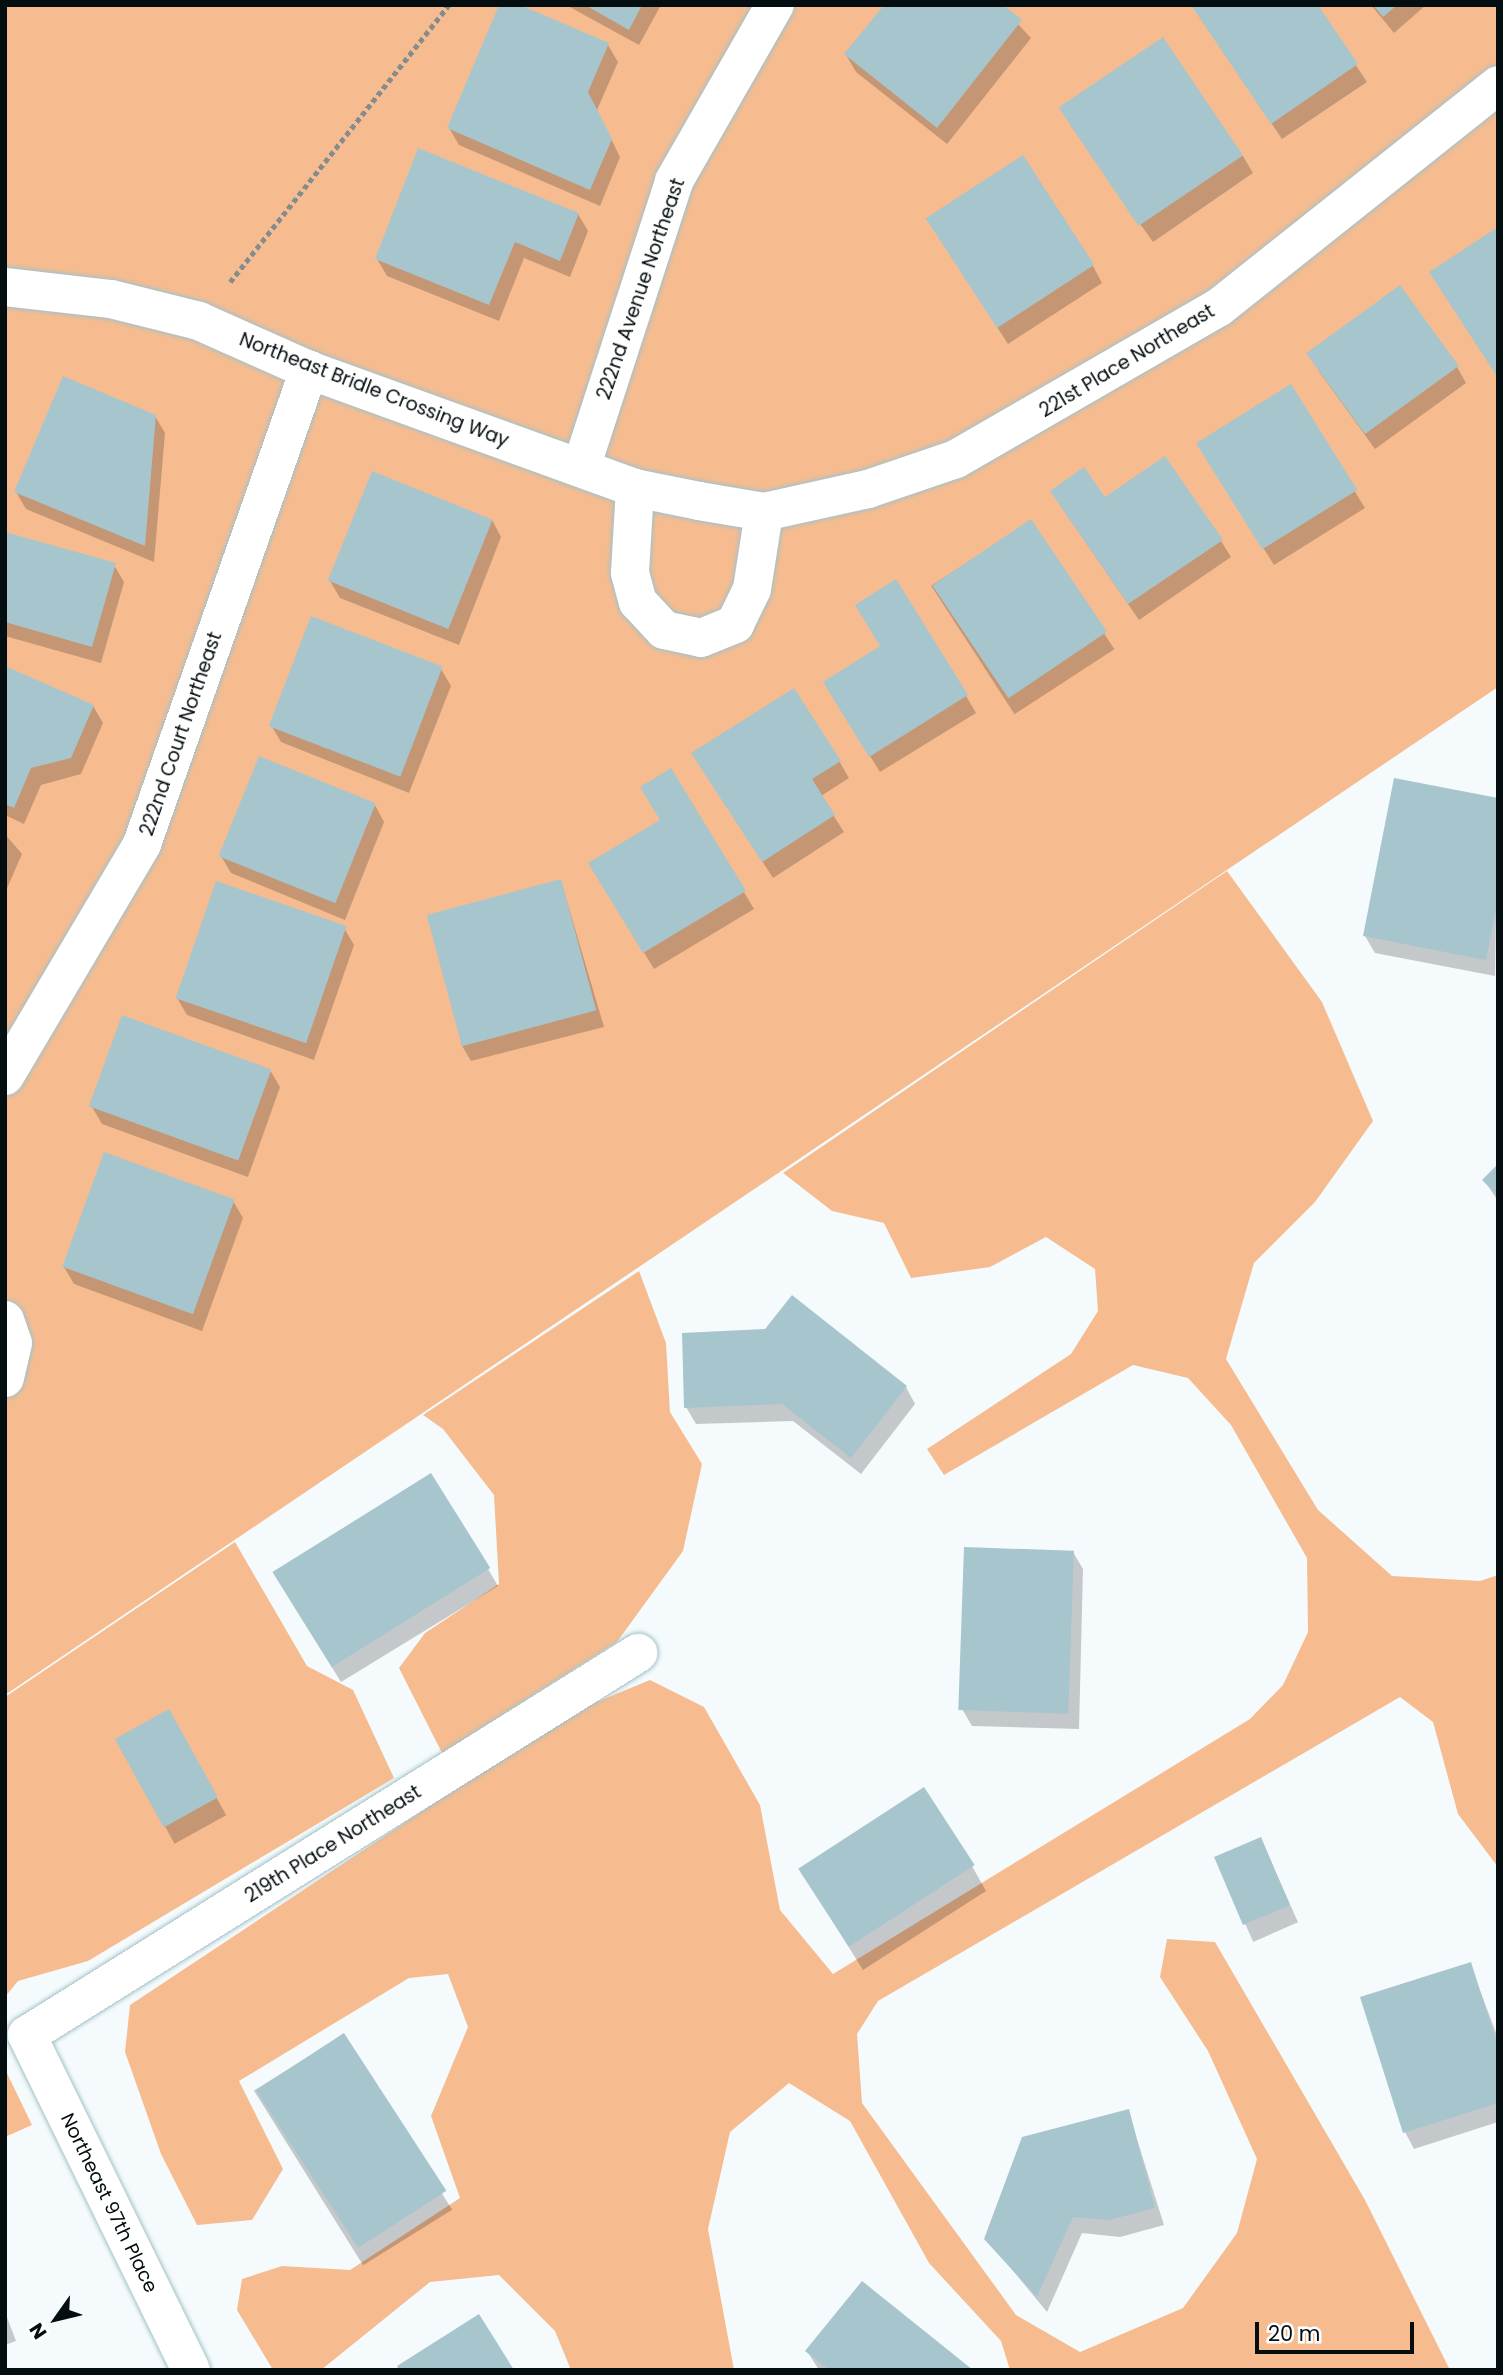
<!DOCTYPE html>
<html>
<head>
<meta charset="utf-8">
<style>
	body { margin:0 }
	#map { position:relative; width:1503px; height:2375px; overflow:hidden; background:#f5fbfd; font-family:Poppins,sans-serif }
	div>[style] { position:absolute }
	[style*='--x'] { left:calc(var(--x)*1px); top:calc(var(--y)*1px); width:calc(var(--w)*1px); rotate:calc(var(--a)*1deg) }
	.forest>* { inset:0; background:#f6bc90 }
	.shadow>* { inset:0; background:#0003; transform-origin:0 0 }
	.building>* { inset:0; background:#a7c5cd; transform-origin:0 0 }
	.path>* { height:4.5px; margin-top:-2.25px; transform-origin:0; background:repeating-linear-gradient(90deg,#848c8e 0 5px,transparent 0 8.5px) }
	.roads { filter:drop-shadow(0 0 2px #a3c1c9) drop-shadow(0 0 2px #a3c1c9) }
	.street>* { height:38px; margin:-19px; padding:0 19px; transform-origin:19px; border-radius:19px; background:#fff }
	.secondary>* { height:38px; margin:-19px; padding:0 19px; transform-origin:19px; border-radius:19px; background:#fff }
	span { translate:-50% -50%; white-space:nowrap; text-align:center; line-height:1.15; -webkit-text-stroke:6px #fff; paint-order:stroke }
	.street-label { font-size:19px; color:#040e11 }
	.frame { position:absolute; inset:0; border:7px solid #040e11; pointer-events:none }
	.north { position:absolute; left:21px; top:2284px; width:70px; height:70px; -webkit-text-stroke:5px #fff; paint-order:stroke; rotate:236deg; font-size:19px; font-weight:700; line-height:28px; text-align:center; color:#040e11 }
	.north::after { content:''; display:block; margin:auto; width:24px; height:32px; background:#040e11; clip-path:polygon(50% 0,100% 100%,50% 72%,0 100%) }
	.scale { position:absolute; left:1255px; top:2322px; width:159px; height:32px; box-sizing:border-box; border:4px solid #040e11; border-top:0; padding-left:9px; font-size:21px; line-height:24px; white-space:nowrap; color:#040e11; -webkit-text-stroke:5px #fff; paint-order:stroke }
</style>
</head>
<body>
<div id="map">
	<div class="forest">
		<i style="clip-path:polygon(5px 5px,1498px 5px,1498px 687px,5px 1695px)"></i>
		<i style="clip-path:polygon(1227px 871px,1322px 1002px,1373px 1121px,1315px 1202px,1254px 1263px,1226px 1359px,1318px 1510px,1392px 1576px,1480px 1581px,1498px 1575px,1498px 1867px,1458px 1814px,1433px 1722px,1400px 1697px,878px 2001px,857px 2034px,862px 2103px,1016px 2315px,1080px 2352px,1183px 2308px,1237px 2233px,1257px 2159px,1208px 2051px,1160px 1977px,1167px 1939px,1215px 1942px,1365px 2200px,1450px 2370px,1010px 2370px,1001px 2341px,929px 2263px,850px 2121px,789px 2083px,730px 2132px,708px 2229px,734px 2370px,571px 2370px,555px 2331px,499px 2275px,430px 2282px,321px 2370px,273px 2370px,237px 2310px,242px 2279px,282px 2266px,350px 2270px,460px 2198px,431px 2116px,468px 2027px,448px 1974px,409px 1978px,239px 2081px,283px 2169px,252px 2220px,197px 2225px,161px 2154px,125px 2052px,130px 2005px,570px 1713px,650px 1680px,704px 1707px,760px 1805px,780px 1910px,833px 1974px,1250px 1719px,1283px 1685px,1308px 1632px,1307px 1558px,1231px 1425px,1188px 1378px,1133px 1365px,944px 1475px,927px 1449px,1071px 1354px,1098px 1311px,1095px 1269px,1046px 1237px,990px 1267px,911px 1278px,884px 1223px,832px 1211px,783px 1173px)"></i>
		<i style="clip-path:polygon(639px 1271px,666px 1343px,670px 1412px,702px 1464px,683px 1551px,617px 1642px,442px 1753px,399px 1668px,425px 1633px,499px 1584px,494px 1495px,443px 1429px,423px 1415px)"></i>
		<i style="clip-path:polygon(235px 1542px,307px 1666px,353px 1690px,394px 1778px,88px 1961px,18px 1981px,5px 1997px,5px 1697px)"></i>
		<i style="clip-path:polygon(5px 2069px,32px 2125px,5px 2137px)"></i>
	</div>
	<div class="shadow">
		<i style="clip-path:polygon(566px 5px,661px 5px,639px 45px)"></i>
		<i style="clip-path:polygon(1000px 5px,1031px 38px,947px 144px,856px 72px,846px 55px)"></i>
		<i style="clip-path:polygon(1192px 5px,1316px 5px,1367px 82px,1282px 139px)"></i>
		<i style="clip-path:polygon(1371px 5px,1426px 5px,1394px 33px)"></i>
		<i style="clip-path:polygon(608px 45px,618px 62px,597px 110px,620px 157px,600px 206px,459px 145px,449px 128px)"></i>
		<i style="clip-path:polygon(1071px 126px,1243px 156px,1253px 173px,1153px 242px)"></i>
		<i style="clip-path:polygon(578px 214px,588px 231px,570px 277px,524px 258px,499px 321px,387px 276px,377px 259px)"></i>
		<i style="clip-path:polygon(938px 235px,1093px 266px,1102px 283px,1008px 344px)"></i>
		<i style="clip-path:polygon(1457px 367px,1466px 383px,1375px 449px,1318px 370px)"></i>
		<i style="clip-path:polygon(1290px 386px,1365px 508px,1274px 565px,1208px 460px)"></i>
		<i style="clip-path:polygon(155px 416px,165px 433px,154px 562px,26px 509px,16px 492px)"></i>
		<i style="clip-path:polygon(1104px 500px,1221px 541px,1231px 557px,1139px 620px,1062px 508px)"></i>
		<i style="clip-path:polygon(492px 520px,501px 537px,459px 645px,340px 598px,330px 581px)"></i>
		<i style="left:1031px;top:521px;width:153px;height:119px;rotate:57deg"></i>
		<i style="clip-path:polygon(5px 534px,114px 565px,124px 582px,101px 663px,5px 636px)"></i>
		<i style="clip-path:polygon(5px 668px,93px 706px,103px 723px,81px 774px,41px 785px,24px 824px,5px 815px)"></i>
		<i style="clip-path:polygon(441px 669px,451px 686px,409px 793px,281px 742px,271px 725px)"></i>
		<i style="clip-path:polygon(966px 696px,976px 713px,880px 772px,835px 700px)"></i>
		<i style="clip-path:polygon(839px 761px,849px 778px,821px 796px,844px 832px,773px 878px,703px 770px)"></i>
		<i style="clip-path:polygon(671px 770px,754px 909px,654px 969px,591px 864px,662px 821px)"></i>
		<i style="clip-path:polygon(1498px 800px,1495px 976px,1375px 953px,1365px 936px)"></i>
		<i style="clip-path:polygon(375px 805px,384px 822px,345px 920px,231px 873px,221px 856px)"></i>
		<i style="clip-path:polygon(5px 834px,22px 854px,5px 893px)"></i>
		<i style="clip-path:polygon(561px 881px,604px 1027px,471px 1061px,461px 1044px)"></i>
		<i style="clip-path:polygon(344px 928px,354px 945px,314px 1060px,187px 1015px,177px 998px)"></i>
		<i style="clip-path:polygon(270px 1070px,280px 1087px,248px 1177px,102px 1124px,92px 1107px)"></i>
		<i style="clip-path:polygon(1498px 1166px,1498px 1201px,1484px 1180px)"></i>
		<i style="clip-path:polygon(233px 1201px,243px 1218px,202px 1331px,74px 1284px,64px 1267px)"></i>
		<i style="clip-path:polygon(906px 1387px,915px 1404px,861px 1474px,793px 1421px,696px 1424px,686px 1407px)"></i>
		<i style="clip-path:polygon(1073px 1552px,1083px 1569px,1079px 1729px,972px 1726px,962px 1709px)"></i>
		<i style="clip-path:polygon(488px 1569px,498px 1586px,341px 1682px,284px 1590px)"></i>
		<i style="left:169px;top:1712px;width:118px;height:59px;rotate:61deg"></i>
		<i style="left:1261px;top:1839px;width:91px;height:49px;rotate:66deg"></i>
		<i style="clip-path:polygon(972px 1866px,986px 1891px,863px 1970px,815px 1893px)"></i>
		<i style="clip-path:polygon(1470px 1964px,1498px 2038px,1498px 2122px,1414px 2149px,1405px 2132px)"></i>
		<i style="left:343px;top:2035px;width:206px;height:105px;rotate:58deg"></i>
		<i style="clip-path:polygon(1128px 2111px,1164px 2225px,1120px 2237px,1082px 2233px,1047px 2312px,986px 2238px)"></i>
		<i style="clip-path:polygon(5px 2312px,16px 2341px,5px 2345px)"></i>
		<i style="clip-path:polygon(807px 2351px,970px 2370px,819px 2370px)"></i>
	</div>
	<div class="building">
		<i style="clip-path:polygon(499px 5px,520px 5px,609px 43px,588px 92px,612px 139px,590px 190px,447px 128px)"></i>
		<i style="clip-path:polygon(585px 5px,642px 5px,629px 30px)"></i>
		<i style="clip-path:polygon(884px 5px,1003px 5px,1022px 20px,937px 128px,844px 54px)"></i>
		<i style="clip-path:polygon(1191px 5px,1318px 5px,1358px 64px,1271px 124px)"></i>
		<i style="clip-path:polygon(1373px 5px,1397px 5px,1383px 17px)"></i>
		<i style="left:1163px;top:37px;width:143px;height:126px;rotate:56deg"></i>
		<i style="clip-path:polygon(418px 148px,579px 213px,560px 261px,515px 242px,489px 305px,375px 259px)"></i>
		<i style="left:1023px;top:155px;width:131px;height:116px;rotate:57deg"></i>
		<i style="clip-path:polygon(1498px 227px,1498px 378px,1429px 272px)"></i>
		<i style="left:1400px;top:285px;width:100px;height:116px;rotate:54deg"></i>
		<i style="clip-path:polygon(63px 376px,156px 415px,145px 546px,14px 492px)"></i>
		<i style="left:1291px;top:384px;width:125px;height:112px;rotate:58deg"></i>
		<i style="clip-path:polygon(1165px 456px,1223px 540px,1128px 604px,1050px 491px,1084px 467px,1105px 497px)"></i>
		<i style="left:372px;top:471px;width:130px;height:118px;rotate:22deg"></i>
		<i style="left:1031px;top:519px;width:136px;height:119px;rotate:56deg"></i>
		<i style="clip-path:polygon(5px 532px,116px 563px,92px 647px,5px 622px)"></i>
		<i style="clip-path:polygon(896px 579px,968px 695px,869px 757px,823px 682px,880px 646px,855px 605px)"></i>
		<i style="left:311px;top:616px;width:141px;height:118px;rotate:21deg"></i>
		<i style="clip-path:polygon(5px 666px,94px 705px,71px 758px,31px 768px,14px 808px,5px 804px)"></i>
		<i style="clip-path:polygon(794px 688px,841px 761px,812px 779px,835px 815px,762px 862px,691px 753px)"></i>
		<i style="left:259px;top:756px;width:126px;height:108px;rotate:22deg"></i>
		<i style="clip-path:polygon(671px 768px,746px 891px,643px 953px,588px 863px,660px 820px,640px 787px)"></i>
		<i style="clip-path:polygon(1394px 778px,1498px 798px,1498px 899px,1486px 960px,1363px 936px)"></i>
		<i style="left:561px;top:879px;width:136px;height:139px;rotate:75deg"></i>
		<i style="left:216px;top:881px;width:138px;height:124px;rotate:19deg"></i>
		<i style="left:122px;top:1015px;width:159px;height:97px;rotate:20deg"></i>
		<i style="left:104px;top:1152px;width:139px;height:122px;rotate:20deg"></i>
		<i style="clip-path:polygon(1498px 1164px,1498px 1196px,1482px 1180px)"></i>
		<i style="clip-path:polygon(792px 1295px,907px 1386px,851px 1458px,782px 1404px,684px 1408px,682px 1333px,765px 1329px)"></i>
		<i style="left:431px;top:1473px;width:112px;height:187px;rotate:58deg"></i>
		<i style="left:964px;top:1547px;width:110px;height:163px;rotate:2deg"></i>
		<i style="left:169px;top:1709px;width:101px;height:62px;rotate:61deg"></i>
		<i style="left:924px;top:1787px;width:93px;height:150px;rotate:57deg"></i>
		<i style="left:1261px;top:1837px;width:74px;height:51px;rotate:67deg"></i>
		<i style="clip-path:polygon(1471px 1962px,1498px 2047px,1498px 2103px,1403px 2133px,1360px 1997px)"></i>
		<i style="left:344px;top:2033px;width:188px;height:105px;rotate:57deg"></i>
		<i style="clip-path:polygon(1129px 2109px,1155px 2208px,1109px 2220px,1073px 2217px,1037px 2297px,984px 2239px,1022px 2137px)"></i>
		<i style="clip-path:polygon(862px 2281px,973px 2370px,829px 2370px,805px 2351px)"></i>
		<i style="clip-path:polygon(479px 2314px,514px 2370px,399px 2370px,397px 2366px)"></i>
	</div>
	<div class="path">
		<i style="--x:230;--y:282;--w:353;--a:-51.7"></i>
	</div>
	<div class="roads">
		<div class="street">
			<i style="--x:581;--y:468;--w:302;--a:-72"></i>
			<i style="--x:674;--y:181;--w:203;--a:-60.2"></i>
			<i style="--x:635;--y:488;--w:85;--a:93.4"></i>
			<i style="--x:630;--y:573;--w:30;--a:75"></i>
			<i style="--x:638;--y:602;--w:38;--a:47"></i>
			<i style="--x:664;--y:630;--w:38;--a:12"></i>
			<i style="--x:701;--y:638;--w:37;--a:-22"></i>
			<i style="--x:735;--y:624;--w:39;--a:-64"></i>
			<i style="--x:752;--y:589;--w:78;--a:-81.1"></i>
			<i style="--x:699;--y:501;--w:66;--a:9.6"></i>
			<i style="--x:764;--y:512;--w:107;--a:-12.5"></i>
			<i style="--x:868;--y:489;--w:93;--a:-18.8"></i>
			<i style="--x:956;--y:459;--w:302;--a:-30"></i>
			<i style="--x:1218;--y:308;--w:358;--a:-38.5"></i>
			<i style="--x:5;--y:1076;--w:269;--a:-59.4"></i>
			<i style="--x:142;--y:844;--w:503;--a:-70.59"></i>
			<i style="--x:5;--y:1320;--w:24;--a:71"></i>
			<i style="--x:13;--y:1343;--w:36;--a:103"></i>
			<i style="--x:191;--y:2370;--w:373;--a:-116.1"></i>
			<i style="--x:27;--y:2035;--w:721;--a:-32.01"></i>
		</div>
		<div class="secondary">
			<i style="--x:5;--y:287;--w:107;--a:6.5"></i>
			<i style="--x:111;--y:299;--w:91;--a:14"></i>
			<i style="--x:199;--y:321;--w:120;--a:24"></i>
			<i style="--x:309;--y:370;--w:347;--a:19.9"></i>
			<i style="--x:635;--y:488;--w:65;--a:11.5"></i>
		</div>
	</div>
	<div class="street-label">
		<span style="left:641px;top:289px;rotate:-71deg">222nd Avenue Northeast</span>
		<span style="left:1127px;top:361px;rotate:-31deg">221st Place Northeast</span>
		<span style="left:374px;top:390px;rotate:21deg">Northeast Bridle Crossing Way</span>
		<span style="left:181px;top:734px;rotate:-71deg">222nd Court Northeast</span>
		<span style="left:333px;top:1844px;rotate:-32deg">219th Place Northeast</span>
		<span style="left:109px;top:2203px;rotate:64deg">Northeast 97th Place</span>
	</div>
	<div class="frame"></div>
	<div class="north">N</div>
	<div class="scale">20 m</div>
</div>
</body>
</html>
